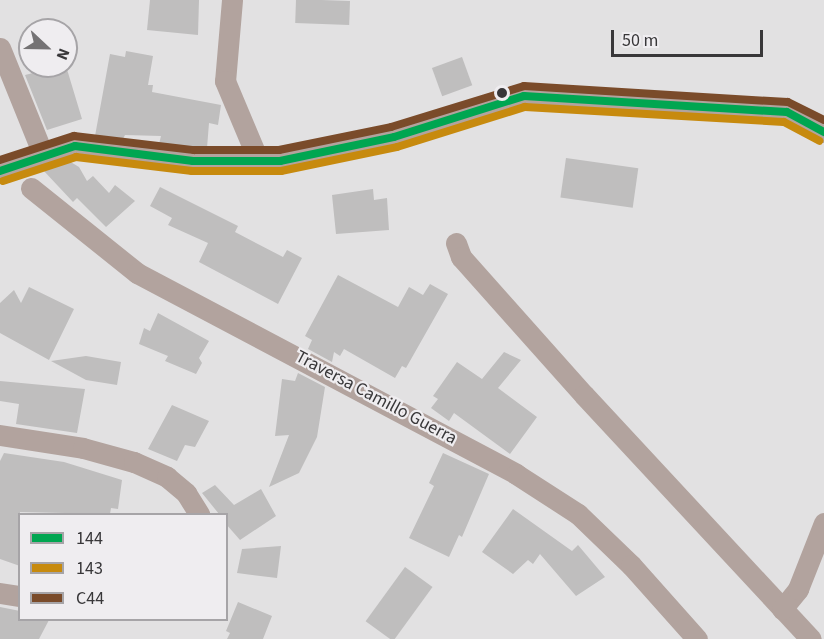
<!DOCTYPE html>
<html>
<head>
<meta charset="utf-8">
<style>
	body { margin:0 }
	#map { position:relative; width:824px; height:639px; overflow:hidden; background:#e2e1e2; font-family:"Source Sans 3",sans-serif }
	div>[style] { position:absolute }
	[style*='--x'] { left:calc(var(--x)*1px); top:calc(var(--y)*1px); width:calc(var(--w)*1px); rotate:calc(var(--a)*1deg) }
	.building>* { inset:0; background:#bfbebe; transform-origin:0 0 }
	.minor>* { height:21px; margin:-10.5px; padding:0 10.5px; transform-origin:10.5px; border-radius:10.5px; background:#b2a39e }
	.bus-1>* { height:8px; margin:-4px; padding:0 4px; transform-origin:4px; border-radius:4px; background:#00a651 }
	.bus-2>* { height:8px; margin:-4px; padding:0 4px; transform-origin:4px; border-radius:4px; background:#c78a0e }
	.bus-3>* { height:8px; margin:-4px; padding:0 4px; transform-origin:4px; border-radius:4px; background:#7a4b2a }
	.dots>* { width:16px; height:16px; translate:-50% -50%; box-sizing:border-box; border:3px solid #efedf0; border-radius:50% }
	span { translate:-50% -50%; white-space:nowrap; text-align:center; line-height:1.15; -webkit-text-stroke:4.5px #efedf0; paint-order:stroke }
	.street-label { font-size:18px; color:#383739 }
	.legend { position:absolute; left:18px; top:513px; width:210px; height:108px; box-sizing:border-box; background:#efedf0; border:2px solid #a6a4a7; margin:0; padding:8px 10px; list-style:none; font-size:18px; color:#383739 }
	.legend li { display:flex; align-items:center; gap:12px; height:30px }
	.legend b { width:30px; border:2px solid #a6a4a7 }
	.north { position:absolute; left:18px; top:18px; width:60px; height:60px; box-sizing:border-box; background:#efedf0; border:2px solid #a6a4a7; border-radius:50%; rotate:112deg; font-size:16px; font-weight:700; line-height:24px; text-align:center; color:#383739 }
	.north::after { content:''; display:block; margin:auto; width:21px; height:27px; background:#747274; clip-path:polygon(50% 0,100% 100%,50% 72%,0 100%) }
	.scale { position:absolute; left:611px; top:30px; width:152px; height:27px; box-sizing:border-box; border:3px solid #383739; border-top:0; padding-left:8px; font-size:18px; line-height:21px; white-space:nowrap; color:#383739; -webkit-text-stroke:4px #efedf0; paint-order:stroke }
</style>
</head>
<body>
<div id="map">
	<div class="building">
		<i style="clip-path:polygon(150px 0,199px 0,198px 35px,147px 30px)"></i>
		<i style="left:350px;top:1px;width:24px;height:54px;rotate:92deg"></i>
		<i style="clip-path:polygon(126px 51px,153px 56px,148px 85px,153px 85px,152px 92px,221px 105px,218px 125px,209px 123px,207px 148px,159px 144px,161px 136px,125px 135px,123px 139px,95px 136px,110px 54px,125px 57px)"></i>
		<i style="left:462px;top:57px;width:30px;height:32px;rotate:70deg"></i>
		<i style="clip-path:polygon(35px 66px,66px 66px,82px 119px,47px 130px,25px 75px,37px 72px)"></i>
		<i style="left:566px;top:158px;width:73px;height:40px;rotate:8deg"></i>
		<i style="clip-path:polygon(69px 161px,79px 167px,87px 181px,93px 176px,109px 193px,115px 185px,135px 201px,106px 227px,77px 198px,73px 202px,43px 170px)"></i>
		<i style="clip-path:polygon(160px 187px,238px 226px,235px 232px,283px 257px,287px 250px,302px 258px,278px 304px,199px 262px,208px 243px,168px 225px,172px 218px,150px 206px)"></i>
		<i style="clip-path:polygon(373px 189px,374px 200px,387px 198px,389px 230px,336px 234px,332px 195px)"></i>
		<i style="clip-path:polygon(338px 275px,398px 307px,409px 287px,423px 295px,430px 284px,448px 294px,406px 368px,402px 366px,395px 378px,344px 349px,340px 356px,334px 352px,332px 362px,308px 349px,312px 340px,305px 336px)"></i>
		<i style="clip-path:polygon(29px 287px,74px 309px,49px 360px,0 333px,0 303px,14px 290px,21px 303px)"></i>
		<i style="clip-path:polygon(158px 313px,209px 341px,199px 358px,202px 363px,196px 374px,165px 361px,168px 356px,139px 344px,144px 328px,150px 331px)"></i>
		<i style="clip-path:polygon(504px 352px,521px 360px,498px 388px,537px 417px,510px 454px,454px 413px,449px 421px,431px 408px,438px 399px,433px 396px,457px 362px,482px 379px)"></i>
		<i style="clip-path:polygon(86px 356px,121px 362px,117px 385px,86px 380px,51px 361px)"></i>
		<i style="clip-path:polygon(298px 373px,325px 387px,317px 437px,299px 473px,269px 487px,289px 435px,275px 436px,282px 379px,295px 381px)"></i>
		<i style="clip-path:polygon(0 381px,85px 389px,77px 433px,16px 424px,19px 404px,0 401px)"></i>
		<i style="clip-path:polygon(172px 405px,209px 421px,195px 447px,185px 445px,177px 461px,148px 449px)"></i>
		<i style="clip-path:polygon(4px 453px,64px 462px,122px 480px,118px 509px,111px 508px,110px 514px,20px 512px,20px 566px,0 559px,0 461px)"></i>
		<i style="clip-path:polygon(443px 453px,489px 474px,462px 537px,459px 535px,449px 557px,409px 538px,434px 486px,429px 483px)"></i>
		<i style="clip-path:polygon(215px 485px,234px 505px,261px 489px,276px 516px,240px 540px,226px 524px,226px 514px,219px 514px,202px 493px)"></i>
		<i style="clip-path:polygon(513px 509px,572px 551px,578px 545px,605px 577px,576px 596px,540px 554px,533px 564px,528px 560px,513px 574px,482px 552px)"></i>
		<i style="clip-path:polygon(281px 546px,277px 578px,237px 573px,242px 549px)"></i>
		<i style="left:405px;top:567px;width:34px;height:67px;rotate:36deg"></i>
		<i style="clip-path:polygon(238px 602px,272px 616px,263px 639px,227px 639px,230px 633px,226px 631px)"></i>
		<i style="clip-path:polygon(0 607px,20px 611px,20px 620px,49px 620px,39px 639px,0 639px)"></i>
	</div>
	<div class="minor">
		<i style="--x:232;--y:0;--w:81;--a:94.9"></i>
		<i style="--x:225;--y:81;--w:88;--a:67.2"></i>
		<i style="--x:0;--y:48;--w:118;--a:68"></i>
		<i style="--x:0;--y:171;--w:79;--a:-18.4"></i>
		<i style="--x:75;--y:146;--w:119;--a:7.2"></i>
		<i style="--x:193;--y:161;--w:87;--a:0"></i>
		<i style="--x:280;--y:161;--w:116;--a:-11.9"></i>
		<i style="--x:394;--y:137;--w:136;--a:-17.5"></i>
		<i style="--x:524;--y:96;--w:263;--a:3.5"></i>
		<i style="--x:787;--y:112;--w:42;--a:28.4"></i>
		<i style="--x:31;--y:188;--w:136;--a:38.7"></i>
		<i style="--x:137;--y:273;--w:429;--a:27.9"></i>
		<i style="--x:516;--y:474;--w:74;--a:32.8"></i>
		<i style="--x:578;--y:514;--w:74;--a:43.9"></i>
		<i style="--x:631;--y:565;--w:99;--a:48.3"></i>
		<i style="--x:456;--y:243;--w:15;--a:70"></i>
		<i style="--x:461;--y:257;--w:185;--a:48.3"></i>
		<i style="--x:584;--y:395;--w:333;--a:47.1"></i>
		<i style="--x:0;--y:435;--w:84;--a:8.9"></i>
		<i style="--x:83;--y:448;--w:53;--a:15.4"></i>
		<i style="--x:134;--y:462;--w:36;--a:24"></i>
		<i style="--x:167;--y:477;--w:25;--a:40"></i>
		<i style="--x:186;--y:493;--w:25;--a:58"></i>
		<i style="--x:0;--y:593;--w:20;--a:9"></i>
		<i style="--x:782;--y:609;--w:26;--a:-51"></i>
		<i style="--x:798;--y:589;--w:71;--a:-68.5"></i>
	</div>
	<div class="bus-1">
		<i style="--x:0;--y:171;--w:79;--a:-18.4"></i>
		<i style="--x:75;--y:146;--w:119;--a:7.2"></i>
		<i style="--x:193;--y:161;--w:87;--a:0"></i>
		<i style="--x:280;--y:161;--w:116;--a:-11.9"></i>
		<i style="--x:394;--y:137;--w:136;--a:-17.5"></i>
		<i style="--x:524;--y:96;--w:263;--a:3.5"></i>
		<i style="--x:787;--y:112;--w:42;--a:28.4"></i>
	</div>
	<div class="bus-2">
		<i style="--x:3;--y:181;--w:77;--a:-18.2"></i>
		<i style="--x:76;--y:157;--w:117;--a:6.9"></i>
		<i style="--x:192;--y:171;--w:89;--a:0"></i>
		<i style="--x:281;--y:171;--w:118;--a:-11.7"></i>
		<i style="--x:397;--y:147;--w:134;--a:-17.4"></i>
		<i style="--x:525;--y:107;--w:259;--a:3.3"></i>
		<i style="--x:784;--y:122;--w:40;--a:28"></i>
	</div>
	<div class="bus-3">
		<i style="--x:0;--y:160;--w:78;--a:-18"></i>
		<i style="--x:74;--y:136;--w:121;--a:6.7"></i>
		<i style="--x:194;--y:150;--w:85;--a:0"></i>
		<i style="--x:279;--y:150;--w:114;--a:-11.6"></i>
		<i style="--x:391;--y:127;--w:139;--a:-17.1"></i>
		<i style="--x:524;--y:86;--w:264;--a:3.5"></i>
		<i style="--x:788;--y:102;--w:40;--a:26.6"></i>
	</div>
	<div class="dots">
		<i style="left:502px;top:93px;background:#383739"></i>
	</div>
	<div class="street-label">
		<span style="left:376px;top:398px;rotate:28deg">Traversa Camillo Guerra</span>
	</div>
	<ul class="legend">
	<li><b style="height:8px;background:#00a651"></b>144</li>
	<li><b style="height:8px;background:#c78a0e"></b>143</li>
	<li><b style="height:8px;background:#7a4b2a"></b>C44</li>
	</ul>
	<div class="north">N</div>
	<div class="scale">50 m</div>
</div>
</body>
</html>
